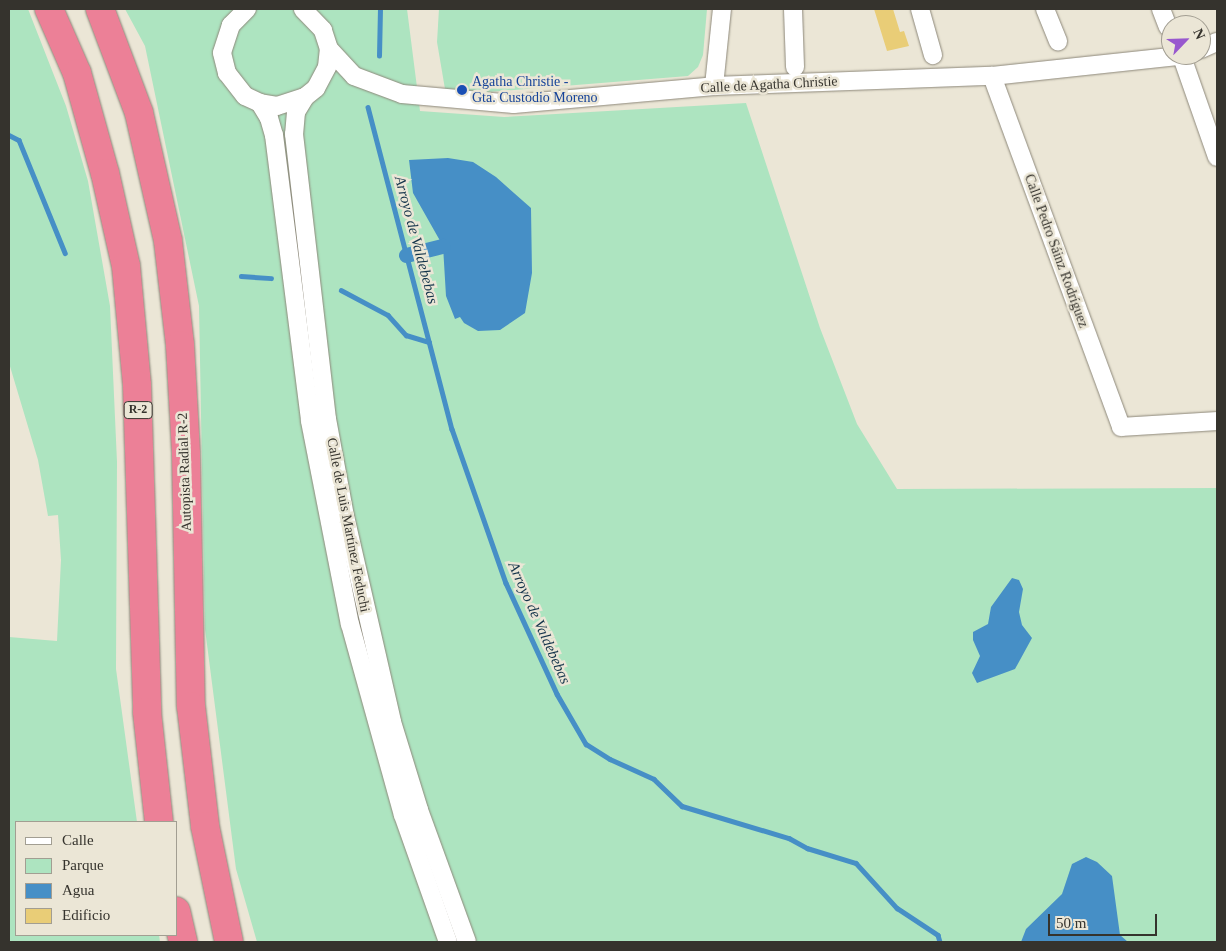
<!DOCTYPE html>
<html>
<head>
<meta charset="utf-8">
<style>
	body { margin:0 }
	#map { position:relative; width:1226px; height:951px; overflow:hidden; background:#ebe6d6; font-family:Georgia,serif }
	div>[style] { position:absolute }
	[style*='--x'] { left:calc(var(--x)*1px); top:calc(var(--y)*1px); width:calc(var(--w)*1px); rotate:calc(var(--a)*1deg) }
	.green>* { inset:0; background:#ade4c0 }
	.water>* { inset:0; background:#468fc6 }
	.stream>* { height:4.5px; margin:-2.25px; padding:0 2.25px; transform-origin:2.25px; border-radius:2.25px; background:#468fc6 }
	.canal>* { height:15px; margin:-7.5px; padding:0 7.5px; transform-origin:7.5px; border-radius:7.5px; background:#468fc6 }
	.building>* { inset:0; background:#e9cd77 }
	.roads { filter:drop-shadow(0 0 1px #8d887a) drop-shadow(0 0 1px #8d887a) }
	.minor>* { height:18px; margin:-9px; padding:0 9px; transform-origin:9px; border-radius:9px; background:#fff }
	.motorway>* { height:28px; margin:-14px; padding:0 14px; transform-origin:14px; border-radius:14px; background:#ec8097 }
	.dots>* { width:14px; height:14px; translate:-50% -50%; box-sizing:border-box; border:2px solid #ebe6d6; border-radius:50% }
	span { translate:-50% -50%; white-space:nowrap; text-align:center; line-height:1.15; -webkit-text-stroke:5px #ebe6d6; paint-order:stroke }
	.shield-label span { padding:1px 4px; background:#ebe6d6; border:1px solid; border-radius:4px; -webkit-text-stroke-width:0 }
	.shield-label { font-size:12px; color:#35332d; font-weight:700 }
	.transit-label { font-size:14px; color:#164399 }
	.left { translate:0 -50%; text-align:left }
	.street-label { font-size:14px; color:#35332d }
	.water-label { font-size:15px; color:#13334a; font-style:italic }
	.frame { position:absolute; inset:0; border:10px solid #35332d; pointer-events:none }
	.legend { position:absolute; left:15px; top:821px; width:162px; height:115px; box-sizing:border-box; background:#ebe6d6; border:1px solid #a29e92; margin:0; padding:6px 9px; list-style:none; font-size:15px; color:#35332d }
	.legend li { display:flex; align-items:center; gap:10px; height:25px }
	.legend b { width:25px; border:1px solid #a29e92 }
	.north { position:absolute; left:1161px; top:15px; width:50px; height:50px; box-sizing:border-box; background:#ebe6d6; border:1px solid #a29e92; border-radius:50%; rotate:66deg; font-size:14px; font-weight:700; line-height:20px; text-align:center; color:#35332d }
	.north::after { content:''; display:block; margin:auto; width:18px; height:22px; background:#9858ce; clip-path:polygon(50% 0,100% 100%,50% 72%,0 100%) }
	.scale { position:absolute; left:1048px; top:914px; width:109px; height:22px; box-sizing:border-box; border:2px solid #35332d; border-top:0; padding-left:6px; font-size:15px; line-height:18px; white-space:nowrap; color:#35332d; -webkit-text-stroke:4px #ebe6d6; paint-order:stroke }
</style>
</head>
<body>
<div id="map">
	<div class="green">
		<i style="clip-path:polygon(9px 9px,28px 9px,66px 106px,88px 181px,110px 306px,117px 462px,116px 669px,137px 822px,16px 822px,16px 935px,159px 935px,160px 942px,9px 942px,9px 637px,57px 641px,61px 560px,58px 515px,48px 516px,38px 460px,9px 363px)"></i>
		<i style="clip-path:polygon(125px 9px,407px 9px,420px 111px,504px 117px,746px 103px,820px 328px,857px 424px,897px 489px,1217px 488px,1217px 942px,257px 942px,236px 869px,205px 629px,199px 306px,145px 46px)"></i>
		<i style="clip-path:polygon(439px 9px,707px 9px,703px 55px,698px 67px,688px 76px,488px 92px,445px 89px,437px 42px)"></i>
	</div>
	<div class="water">
		<i style="clip-path:polygon(448px 158px,473px 162px,496px 177px,531px 208px,532px 273px,525px 313px,500px 330px,478px 331px,464px 323px,460px 317px,455px 319px,446px 296px,443px 246px,413px 193px,409px 160px)"></i>
		<i style="clip-path:polygon(1012px 578px,1019px 580px,1023px 589px,1019px 612px,1022px 625px,1032px 638px,1015px 669px,977px 683px,972px 673px,980px 656px,973px 640px,973px 632px,988px 624px,991px 607px)"></i>
		<i style="clip-path:polygon(1086px 857px,1097px 862px,1112px 876px,1120px 935px,1128px 942px,1021px 942px,1026px 929px,1062px 894px,1072px 864px)"></i>
	</div>
	<div class="stream">
		<i style="--x:379;--y:56;--w:47;--a:-88.8"></i>
		<i style="--x:368;--y:107;--w:333;--a:75.4"></i>
		<i style="--x:452;--y:429;--w:163;--a:70.7"></i>
		<i style="--x:506;--y:583;--w:122;--a:65.3"></i>
		<i style="--x:557;--y:694;--w:58;--a:59.9"></i>
		<i style="--x:586;--y:744;--w:28;--a:32"></i>
		<i style="--x:610;--y:759;--w:48;--a:24.4"></i>
		<i style="--x:654;--y:779;--w:39;--a:44"></i>
		<i style="--x:682;--y:806;--w:112;--a:16.7"></i>
		<i style="--x:789;--y:838;--w:21;--a:29"></i>
		<i style="--x:807;--y:848;--w:51;--a:17"></i>
		<i style="--x:856;--y:863;--w:61;--a:47.7"></i>
		<i style="--x:897;--y:908;--w:49;--a:33.4"></i>
		<i style="--x:938;--y:935;--w:7;--a:74"></i>
		<i style="--x:9;--y:135;--w:11;--a:27"></i>
		<i style="--x:19;--y:140;--w:122;--a:67.8"></i>
		<i style="--x:241;--y:276;--w:30;--a:4"></i>
		<i style="--x:341;--y:290;--w:53;--a:28"></i>
		<i style="--x:388;--y:315;--w:27;--a:48"></i>
		<i style="--x:406;--y:335;--w:24;--a:17"></i>
	</div>
	<div class="canal">
		<i style="--x:406;--y:255;--w:38;--a:-14"></i>
	</div>
	<div class="building">
		<i style="clip-path:polygon(874px 9px,893px 9px,900px 32px,904px 31px,909px 46px,887px 51px)"></i>
	</div>
	<div class="roads">
		<div class="minor">
			<i style="--x:247;--y:9;--w:23;--a:135"></i>
			<i style="--x:231;--y:25;--w:29;--a:108"></i>
			<i style="--x:222;--y:53;--w:21;--a:76"></i>
			<i style="--x:227;--y:73;--w:29;--a:52"></i>
			<i style="--x:245;--y:96;--w:17;--a:25"></i>
			<i style="--x:260;--y:103;--w:17;--a:10"></i>
			<i style="--x:277;--y:106;--w:29;--a:-18"></i>
			<i style="--x:305;--y:97;--w:14;--a:-39"></i>
			<i style="--x:316;--y:88;--w:24;--a:-62"></i>
			<i style="--x:327;--y:67;--w:18;--a:-84"></i>
			<i style="--x:329;--y:49;--w:20;--a:-108"></i>
			<i style="--x:323;--y:30;--w:29;--a:-134"></i>
			<i style="--x:793;--y:9;--w:58;--a:88"></i>
			<i style="--x:920;--y:9;--w:48;--a:74.2"></i>
			<i style="--x:1045;--y:9;--w:35;--a:68"></i>
			<i style="--x:1161;--y:9;--w:19;--a:69"></i>
			<i style="--x:329;--y:49;--w:37;--a:47"></i>
			<i style="--x:354;--y:76;--w:51;--a:20.6"></i>
			<i style="--x:402;--y:94;--w:112;--a:5.1"></i>
			<i style="--x:514;--y:104;--w:201;--a:-5.1"></i>
			<i style="--x:714;--y:86;--w:278;--a:-2.1"></i>
			<i style="--x:992;--y:76;--w:196;--a:-6.1"></i>
			<i style="--x:1201;--y:49;--w:17;--a:-24"></i>
			<i style="--x:1182;--y:57;--w:106;--a:70.7"></i>
			<i style="--x:992;--y:76;--w:374;--a:69.8"></i>
			<i style="--x:1121;--y:427;--w:96;--a:-3.6"></i>
			<i style="--x:714;--y:86;--w:77;--a:-84.1"></i>
			<i style="--x:305;--y:97;--w:17;--a:121"></i>
			<i style="--x:296;--y:112;--w:22;--a:95"></i>
			<i style="--x:294;--y:134;--w:287;--a:83.4"></i>
			<i style="--x:327;--y:419;--w:99;--a:79.5"></i>
			<i style="--x:345;--y:516;--w:211;--a:77.1"></i>
			<i style="--x:392;--y:722;--w:92;--a:72.9"></i>
			<i style="--x:419;--y:810;--w:140;--a:70"></i>
			<i style="--x:260;--y:103;--w:17;--a:59"></i>
			<i style="--x:269;--y:118;--w:18;--a:74"></i>
			<i style="--x:274;--y:135;--w:288;--a:82.8"></i>
			<i style="--x:310;--y:421;--w:207;--a:78.9"></i>
			<i style="--x:350;--y:624;--w:198;--a:74.5"></i>
			<i style="--x:403;--y:815;--w:135;--a:70.5"></i>
		</div>
		<div class="motorway">
			<i style="--x:49;--y:9;--w:70;--a:66.4"></i>
			<i style="--x:77;--y:73;--w:104;--a:74.4"></i>
			<i style="--x:105;--y:173;--w:95;--a:77.3"></i>
			<i style="--x:126;--y:266;--w:120;--a:84.7"></i>
			<i style="--x:137;--y:385;--w:327;--a:88.2"></i>
			<i style="--x:147;--y:712;--w:111;--a:83.8"></i>
			<i style="--x:100;--y:9;--w:111;--a:69.4"></i>
			<i style="--x:139;--y:113;--w:131;--a:77.2"></i>
			<i style="--x:168;--y:241;--w:105;--a:83.4"></i>
			<i style="--x:180;--y:345;--w:109;--a:86.8"></i>
			<i style="--x:186;--y:454;--w:252;--a:88.9"></i>
			<i style="--x:191;--y:706;--w:121;--a:83.3"></i>
			<i style="--x:205;--y:826;--w:118;--a:78.3"></i>
			<i style="--x:176;--y:911;--w:32;--a:77"></i>
		</div>
	</div>
	<div class="dots">
		<i style="left:462px;top:90px;background:#1a4fb4"></i>
	</div>
	<div class="shield-label">
		<span style="left:138px;top:410px">R-2</span>
	</div>
	<div class="transit-label">
		<span class="left" style="left:472px;top:90px">Agatha Christie -<br>Gta. Custodio Moreno</span>
	</div>
	<div class="street-label">
		<span style="left:769px;top:85px;rotate:-3deg">Calle de Agatha Christie</span>
		<span style="left:1056px;top:251px;rotate:70deg">Calle Pedro Sáinz Rodríguez</span>
		<span style="left:185px;top:472px;rotate:-92deg">Autopista Radial R-2</span>
		<span style="left:348px;top:525px;rotate:79deg">Calle de Luis Martínez Feduchi</span>
	</div>
	<div class="water-label">
		<span style="left:416px;top:240px;rotate:75deg">Arroyo de Valdebebas</span>
		<span style="left:539px;top:623px;rotate:66deg">Arroyo de Valdebebas</span>
	</div>
	<div class="frame"></div>
	<ul class="legend">
	<li><b style="height:6px;background:#fff"></b>Calle</li>
	<li><b style="height:14px;background:#ade4c0"></b>Parque</li>
	<li><b style="height:14px;background:#468fc6"></b>Agua</li>
	<li><b style="height:14px;background:#e9cd77"></b>Edificio</li>
	</ul>
	<div class="north">N</div>
	<div class="scale">50 m</div>
</div>
</body>
</html>
